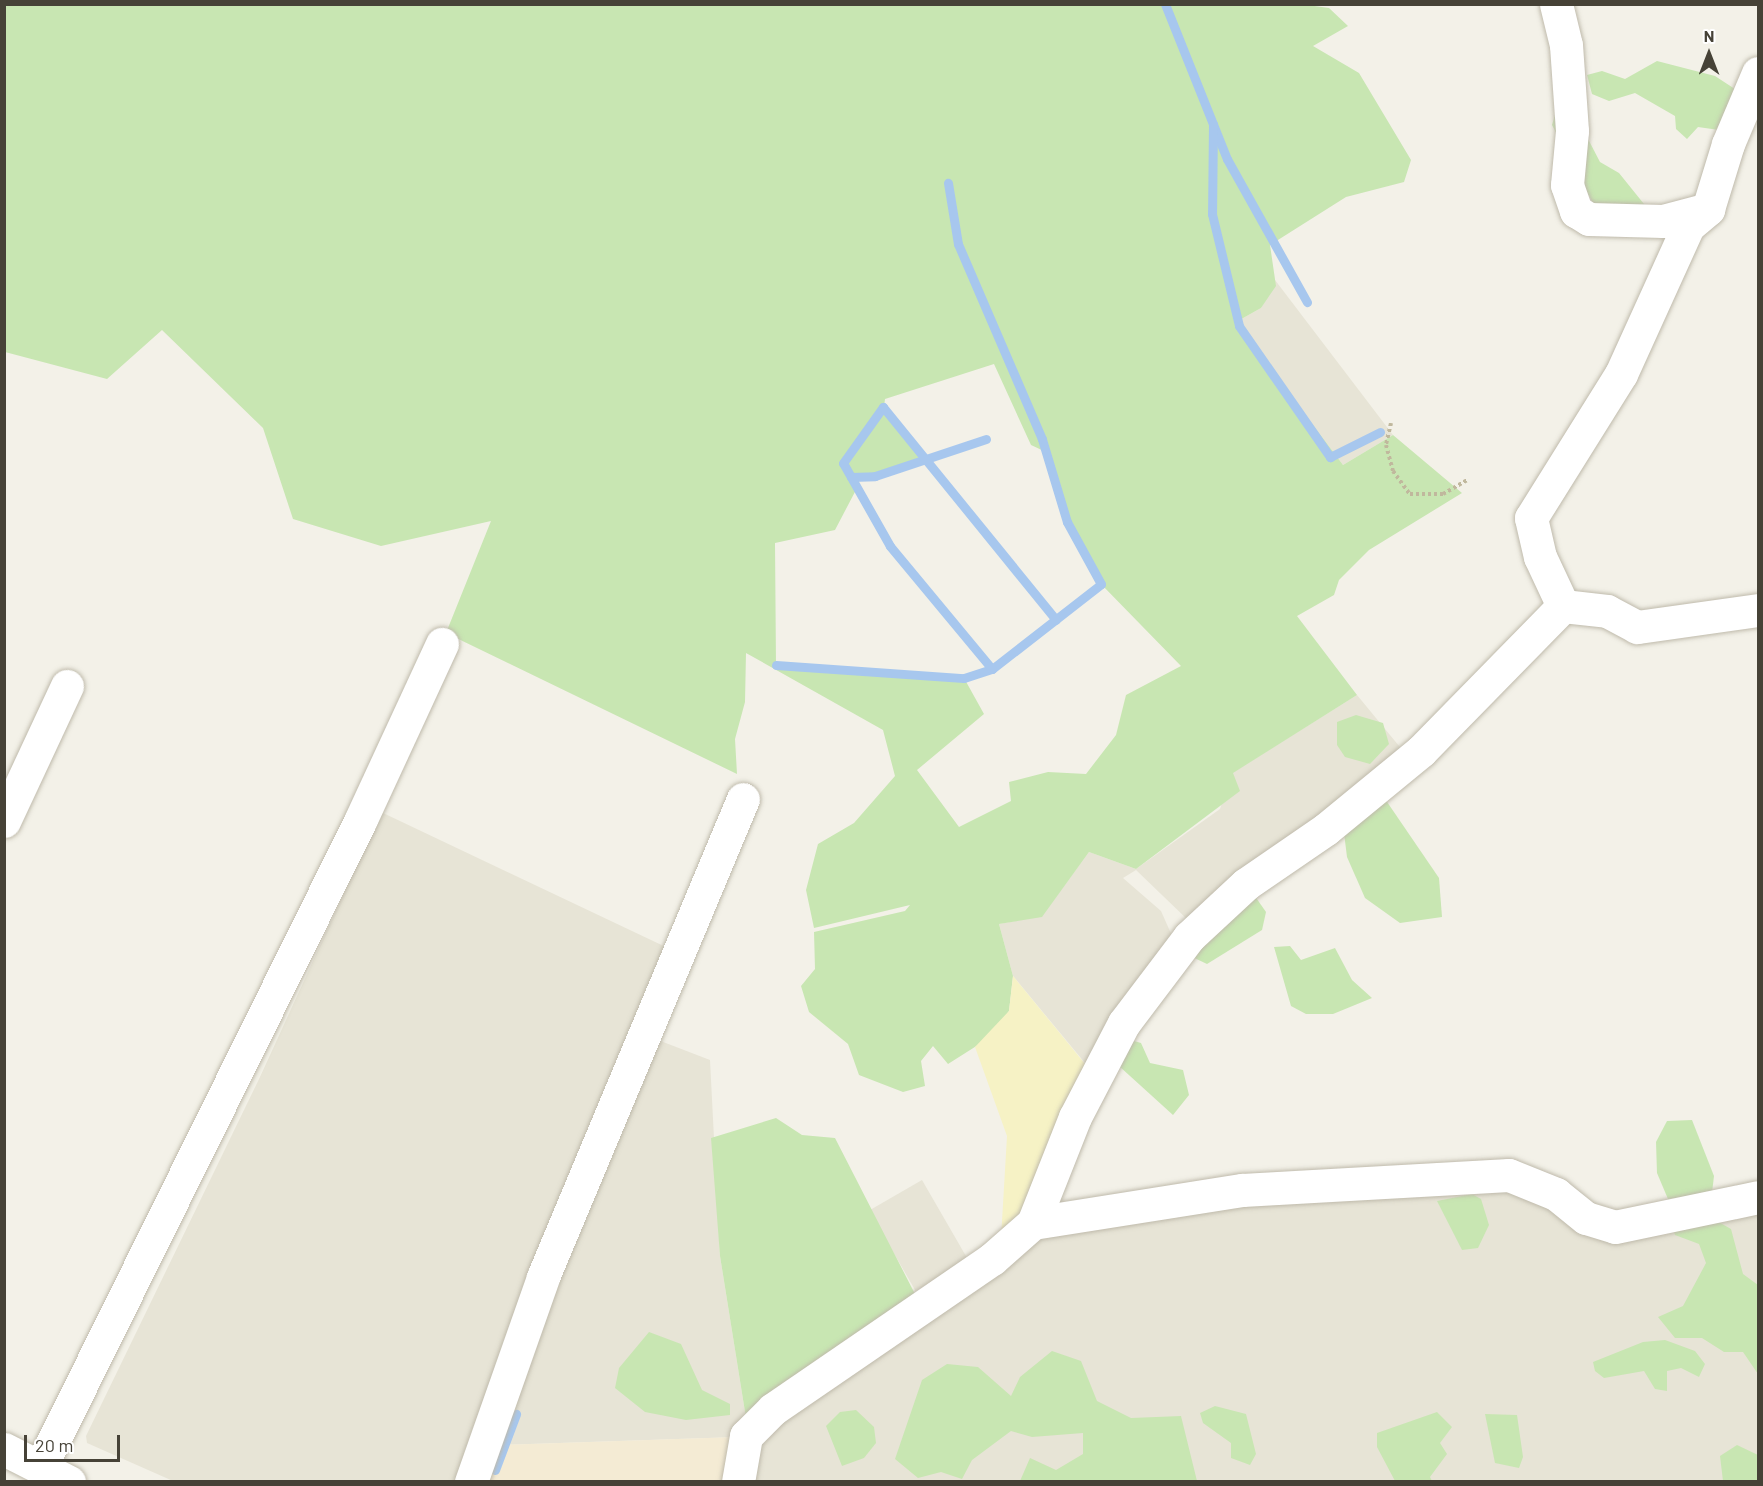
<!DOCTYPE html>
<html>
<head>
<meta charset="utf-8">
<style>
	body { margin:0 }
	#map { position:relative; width:1763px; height:1486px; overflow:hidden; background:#f3f1e8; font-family:Barlow,sans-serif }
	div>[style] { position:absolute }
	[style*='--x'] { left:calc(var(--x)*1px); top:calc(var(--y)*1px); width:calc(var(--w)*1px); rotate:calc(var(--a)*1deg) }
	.residential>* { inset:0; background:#e7e4d6; transform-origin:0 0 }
	.commercial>* { inset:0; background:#f4ebd4 }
	.green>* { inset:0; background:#c8e6b2 }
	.sand>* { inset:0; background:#f6f2c5 }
	.stream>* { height:9px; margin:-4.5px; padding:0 4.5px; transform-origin:4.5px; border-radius:4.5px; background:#a7c7ee }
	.path>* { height:4px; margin-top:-2px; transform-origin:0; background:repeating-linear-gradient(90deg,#c0b89d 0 3px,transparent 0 6px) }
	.roads { filter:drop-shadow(0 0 2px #bfbaab) drop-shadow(0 0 2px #bfbaab) }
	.minor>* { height:33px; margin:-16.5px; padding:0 16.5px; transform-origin:16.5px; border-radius:16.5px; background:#fff }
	span { translate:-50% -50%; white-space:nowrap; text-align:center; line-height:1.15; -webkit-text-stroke:6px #fff; paint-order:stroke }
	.frame { position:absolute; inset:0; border:6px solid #464237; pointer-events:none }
	.north { position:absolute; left:1679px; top:24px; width:60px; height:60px; -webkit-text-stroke:4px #fff; paint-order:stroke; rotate:0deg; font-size:16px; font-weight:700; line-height:24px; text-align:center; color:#464237 }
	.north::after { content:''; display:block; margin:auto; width:21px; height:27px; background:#464237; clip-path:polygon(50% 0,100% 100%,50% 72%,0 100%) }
	.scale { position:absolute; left:24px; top:1435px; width:96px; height:27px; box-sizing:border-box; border:3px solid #464237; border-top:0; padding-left:8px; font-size:18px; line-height:21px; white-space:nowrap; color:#464237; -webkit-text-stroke:4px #fff; paint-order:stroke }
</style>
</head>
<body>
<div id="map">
	<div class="residential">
		<i style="clip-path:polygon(1275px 280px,1393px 435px,1343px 465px,1236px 322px,1261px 308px)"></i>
		<i style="clip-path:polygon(1357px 695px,1404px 752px,1189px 921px,1136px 870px,1123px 878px,1161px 911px,1173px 938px,1090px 1069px,1013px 976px,999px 924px,1042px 916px,1089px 852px,1136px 869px,1220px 809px,1232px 773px)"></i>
		<i style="clip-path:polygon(381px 812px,670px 949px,458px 1481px,173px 1481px,87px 1443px,86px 1436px,260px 1077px)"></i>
		<i style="clip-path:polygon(658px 1040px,710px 1060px,720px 1256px,746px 1418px,737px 1437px,497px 1445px,565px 1257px)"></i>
		<i style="left:922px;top:1180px;width:93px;height:61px;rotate:60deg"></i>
		<i style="clip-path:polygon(1511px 1183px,1570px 1220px,1758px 1205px,1758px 1481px,748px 1482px,752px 1444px,1047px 1233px,1199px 1209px)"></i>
	</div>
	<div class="commercial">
		<i style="clip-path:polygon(737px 1437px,730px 1481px,485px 1482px,497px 1445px)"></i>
	</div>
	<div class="green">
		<i style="clip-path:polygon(evenodd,1300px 4px,1329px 8px,1348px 26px,1313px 46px,1359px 73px,1411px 160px,1404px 182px,1346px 197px,1270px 245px,1276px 286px,1261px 308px,1236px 322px,1343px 465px,1393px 435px,1462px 493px,1369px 550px,1339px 580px,1334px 595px,1297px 616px,1357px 695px,1233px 773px,1240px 791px,1136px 869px,1089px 852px,1042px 917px,999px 924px,1013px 976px,1009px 1011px,989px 1038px,948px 1064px,933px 1046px,921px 1061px,925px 1086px,903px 1092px,859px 1075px,848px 1044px,809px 1012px,801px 986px,815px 969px,814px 932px,905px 911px,910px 905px,814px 928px,806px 890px,818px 844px,854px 823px,895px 776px,883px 730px,746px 653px,745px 702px,735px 739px,737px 774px,446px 633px,491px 521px,381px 546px,293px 519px,263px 428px,162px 330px,107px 379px,5px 352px,4px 5px,1300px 4px,994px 364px,1031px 445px,1046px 452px,1067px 522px,1101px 584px,1181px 666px,1126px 695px,1116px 735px,1086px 774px,1048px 772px,1009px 782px,1011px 801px,959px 827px,917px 770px,984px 714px,964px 678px,776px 665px,775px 543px,835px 530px,857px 488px,851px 477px,875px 476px,923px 457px,884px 407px,885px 399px,994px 364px)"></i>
		<i style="clip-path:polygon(1657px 61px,1715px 76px,1741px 93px,1726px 131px,1698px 127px,1687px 139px,1676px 129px,1675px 116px,1635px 93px,1609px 101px,1592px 94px,1587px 75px,1602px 71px,1625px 79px)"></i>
		<i style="clip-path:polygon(1575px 114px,1600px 162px,1619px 173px,1648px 209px,1606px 228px,1552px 125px,1555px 115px)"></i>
		<i style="clip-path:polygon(1356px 715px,1383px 723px,1389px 744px,1370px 764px,1345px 757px,1337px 745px,1337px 722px)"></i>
		<i style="clip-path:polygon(1383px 796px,1439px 878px,1442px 917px,1400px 923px,1365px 898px,1347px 857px,1343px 825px)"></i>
		<i style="clip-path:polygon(1252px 892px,1266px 912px,1262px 930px,1207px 964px,1186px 954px)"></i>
		<i style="clip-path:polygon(1290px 946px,1301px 960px,1335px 948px,1352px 980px,1372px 998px,1333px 1014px,1306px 1014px,1291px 1006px,1274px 947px)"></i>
		<i style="clip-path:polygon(1134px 1041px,1141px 1043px,1150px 1063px,1183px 1070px,1189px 1095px,1173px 1115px,1119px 1066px)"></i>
		<i style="clip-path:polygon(776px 1118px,802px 1135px,835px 1138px,916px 1296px,746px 1418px,720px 1256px,711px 1138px)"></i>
		<i style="clip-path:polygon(1692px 1120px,1714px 1176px,1712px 1193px,1668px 1199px,1657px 1173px,1656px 1142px,1667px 1121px)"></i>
		<i style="clip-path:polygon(1472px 1194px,1481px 1199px,1489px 1225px,1478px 1248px,1462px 1250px,1437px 1201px)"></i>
		<i style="clip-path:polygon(1701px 1212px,1731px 1229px,1743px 1274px,1758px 1285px,1758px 1374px,1743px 1352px,1724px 1352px,1702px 1338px,1675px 1338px,1658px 1317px,1683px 1306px,1706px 1263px,1699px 1244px,1675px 1235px,1672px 1225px)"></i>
		<i style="clip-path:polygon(649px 1332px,681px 1344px,702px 1390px,730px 1404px,730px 1415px,686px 1420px,645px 1412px,615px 1388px,619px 1368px)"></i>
		<i style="clip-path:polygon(1665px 1340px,1695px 1351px,1705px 1364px,1699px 1377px,1681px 1368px,1667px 1371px,1667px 1391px,1655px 1389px,1644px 1371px,1604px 1378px,1595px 1371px,1593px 1362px,1643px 1342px)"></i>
		<i style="clip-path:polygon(1052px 1351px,1081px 1361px,1097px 1401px,1131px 1418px,1181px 1416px,1197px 1481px,1020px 1481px,1030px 1458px,1056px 1470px,1083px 1454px,1083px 1433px,1032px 1437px,1011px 1431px,972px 1460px,962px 1479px,941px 1472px,918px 1478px,895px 1459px,922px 1380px,947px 1364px,978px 1367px,1011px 1396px,1020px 1377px)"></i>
		<i style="clip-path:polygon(1215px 1406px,1246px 1414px,1256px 1454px,1250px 1465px,1231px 1458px,1231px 1443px,1203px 1423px,1200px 1413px)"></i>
		<i style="clip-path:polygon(856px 1410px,874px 1427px,876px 1443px,864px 1458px,842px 1466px,826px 1426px,840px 1412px)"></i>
		<i style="clip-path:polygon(1437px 1412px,1452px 1427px,1440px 1443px,1447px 1454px,1430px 1477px,1432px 1481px,1395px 1481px,1377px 1447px,1377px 1433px)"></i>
		<i style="clip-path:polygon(1485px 1414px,1517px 1415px,1523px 1457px,1519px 1468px,1495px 1463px)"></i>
		<i style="clip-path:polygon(1737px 1445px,1758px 1455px,1758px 1481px,1723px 1481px,1720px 1456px)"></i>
	</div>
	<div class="sand">
		<i style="clip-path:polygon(1013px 976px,1090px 1070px,1025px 1216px,1001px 1238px,1007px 1136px,975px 1047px,1009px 1011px)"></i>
	</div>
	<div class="stream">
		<i style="--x:1165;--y:4;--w:167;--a:68.2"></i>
		<i style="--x:1227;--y:159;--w:164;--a:60.8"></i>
		<i style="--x:1213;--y:124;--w:90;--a:90.6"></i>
		<i style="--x:1212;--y:214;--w:115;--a:76.4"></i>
		<i style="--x:1239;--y:326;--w:160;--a:55.2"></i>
		<i style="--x:1330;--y:457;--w:56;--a:-26.6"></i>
		<i style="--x:851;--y:477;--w:24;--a:-2"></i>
		<i style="--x:875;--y:476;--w:117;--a:-18.4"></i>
		<i style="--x:776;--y:665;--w:188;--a:4"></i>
		<i style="--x:964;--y:678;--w:29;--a:-18"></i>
		<i style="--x:992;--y:669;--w:138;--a:-37.9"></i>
		<i style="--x:1101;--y:584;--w:71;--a:-118.7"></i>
		<i style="--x:1067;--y:522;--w:87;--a:-106.8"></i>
		<i style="--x:1042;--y:439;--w:212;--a:-113.3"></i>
		<i style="--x:958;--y:244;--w:62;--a:-99.3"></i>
		<i style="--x:992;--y:669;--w:160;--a:-129.7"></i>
		<i style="--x:890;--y:546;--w:95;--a:-119.5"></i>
		<i style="--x:843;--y:463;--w:69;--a:-54.5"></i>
		<i style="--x:883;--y:407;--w:274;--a:50.9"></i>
		<i style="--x:495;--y:1470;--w:60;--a:-69.4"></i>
	</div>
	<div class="path">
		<i style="--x:1391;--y:423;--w:23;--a:103"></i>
		<i style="--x:1386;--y:445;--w:27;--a:75"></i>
		<i style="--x:1393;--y:471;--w:29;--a:54"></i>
		<i style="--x:1410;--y:494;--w:33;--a:0"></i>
		<i style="--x:1443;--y:494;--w:28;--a:-30"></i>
	</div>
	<div class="roads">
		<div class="minor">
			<i style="--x:1556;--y:4;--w:42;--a:76.3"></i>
			<i style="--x:1566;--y:45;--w:86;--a:86"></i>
			<i style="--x:1572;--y:131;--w:54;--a:95.3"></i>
			<i style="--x:1567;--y:185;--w:28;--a:71"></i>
			<i style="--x:1576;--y:211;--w:15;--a:32"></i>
			<i style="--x:1589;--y:219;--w:74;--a:1.5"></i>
			<i style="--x:1663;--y:221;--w:47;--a:-14.9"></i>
			<i style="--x:1563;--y:606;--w:54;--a:-115.1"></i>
			<i style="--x:1540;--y:557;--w:40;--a:-103"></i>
			<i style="--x:1531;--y:518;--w:170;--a:-58"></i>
			<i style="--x:1621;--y:374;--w:162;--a:-65.6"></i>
			<i style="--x:1688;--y:226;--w:26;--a:-40"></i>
			<i style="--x:1708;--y:209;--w:68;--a:-72.9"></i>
			<i style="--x:1728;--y:144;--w:77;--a:-67.1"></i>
			<i style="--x:4;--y:821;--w:149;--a:-65"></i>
			<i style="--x:1033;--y:1223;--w:114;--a:-68.4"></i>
			<i style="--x:1075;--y:1117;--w:106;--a:-62.5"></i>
			<i style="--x:1124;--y:1023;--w:108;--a:-52.9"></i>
			<i style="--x:1189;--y:937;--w:78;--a:-42.9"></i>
			<i style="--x:1246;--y:884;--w:97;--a:-34.5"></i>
			<i style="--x:1326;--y:829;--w:123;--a:-39.4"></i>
			<i style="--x:1421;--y:751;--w:203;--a:-45.6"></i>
			<i style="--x:1563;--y:606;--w:44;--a:6.5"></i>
			<i style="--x:1607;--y:611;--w:34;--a:28"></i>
			<i style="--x:1637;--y:627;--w:122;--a:-8"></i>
			<i style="--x:4;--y:1449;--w:73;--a:26.9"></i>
			<i style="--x:42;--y:1464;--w:720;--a:-63.68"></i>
			<i style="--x:361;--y:819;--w:193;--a:-65.2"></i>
			<i style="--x:471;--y:1482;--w:217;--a:-70.6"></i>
			<i style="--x:543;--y:1277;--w:518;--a:-67.3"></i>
			<i style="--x:738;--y:1482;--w:47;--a:-80.1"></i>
			<i style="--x:746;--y:1436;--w:38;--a:-45"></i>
			<i style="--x:773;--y:1409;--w:265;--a:-34.4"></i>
			<i style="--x:992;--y:1259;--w:55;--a:-41.3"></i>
			<i style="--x:1033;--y:1223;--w:212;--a:-9"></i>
			<i style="--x:1242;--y:1190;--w:267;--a:-3.2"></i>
			<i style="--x:1509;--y:1175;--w:51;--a:22"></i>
			<i style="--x:1556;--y:1194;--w:38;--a:39"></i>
			<i style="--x:1586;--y:1218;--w:30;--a:17"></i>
			<i style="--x:1615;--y:1227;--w:146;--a:-11.8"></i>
		</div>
	</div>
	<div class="frame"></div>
	<div class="north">N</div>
	<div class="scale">20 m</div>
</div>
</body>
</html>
